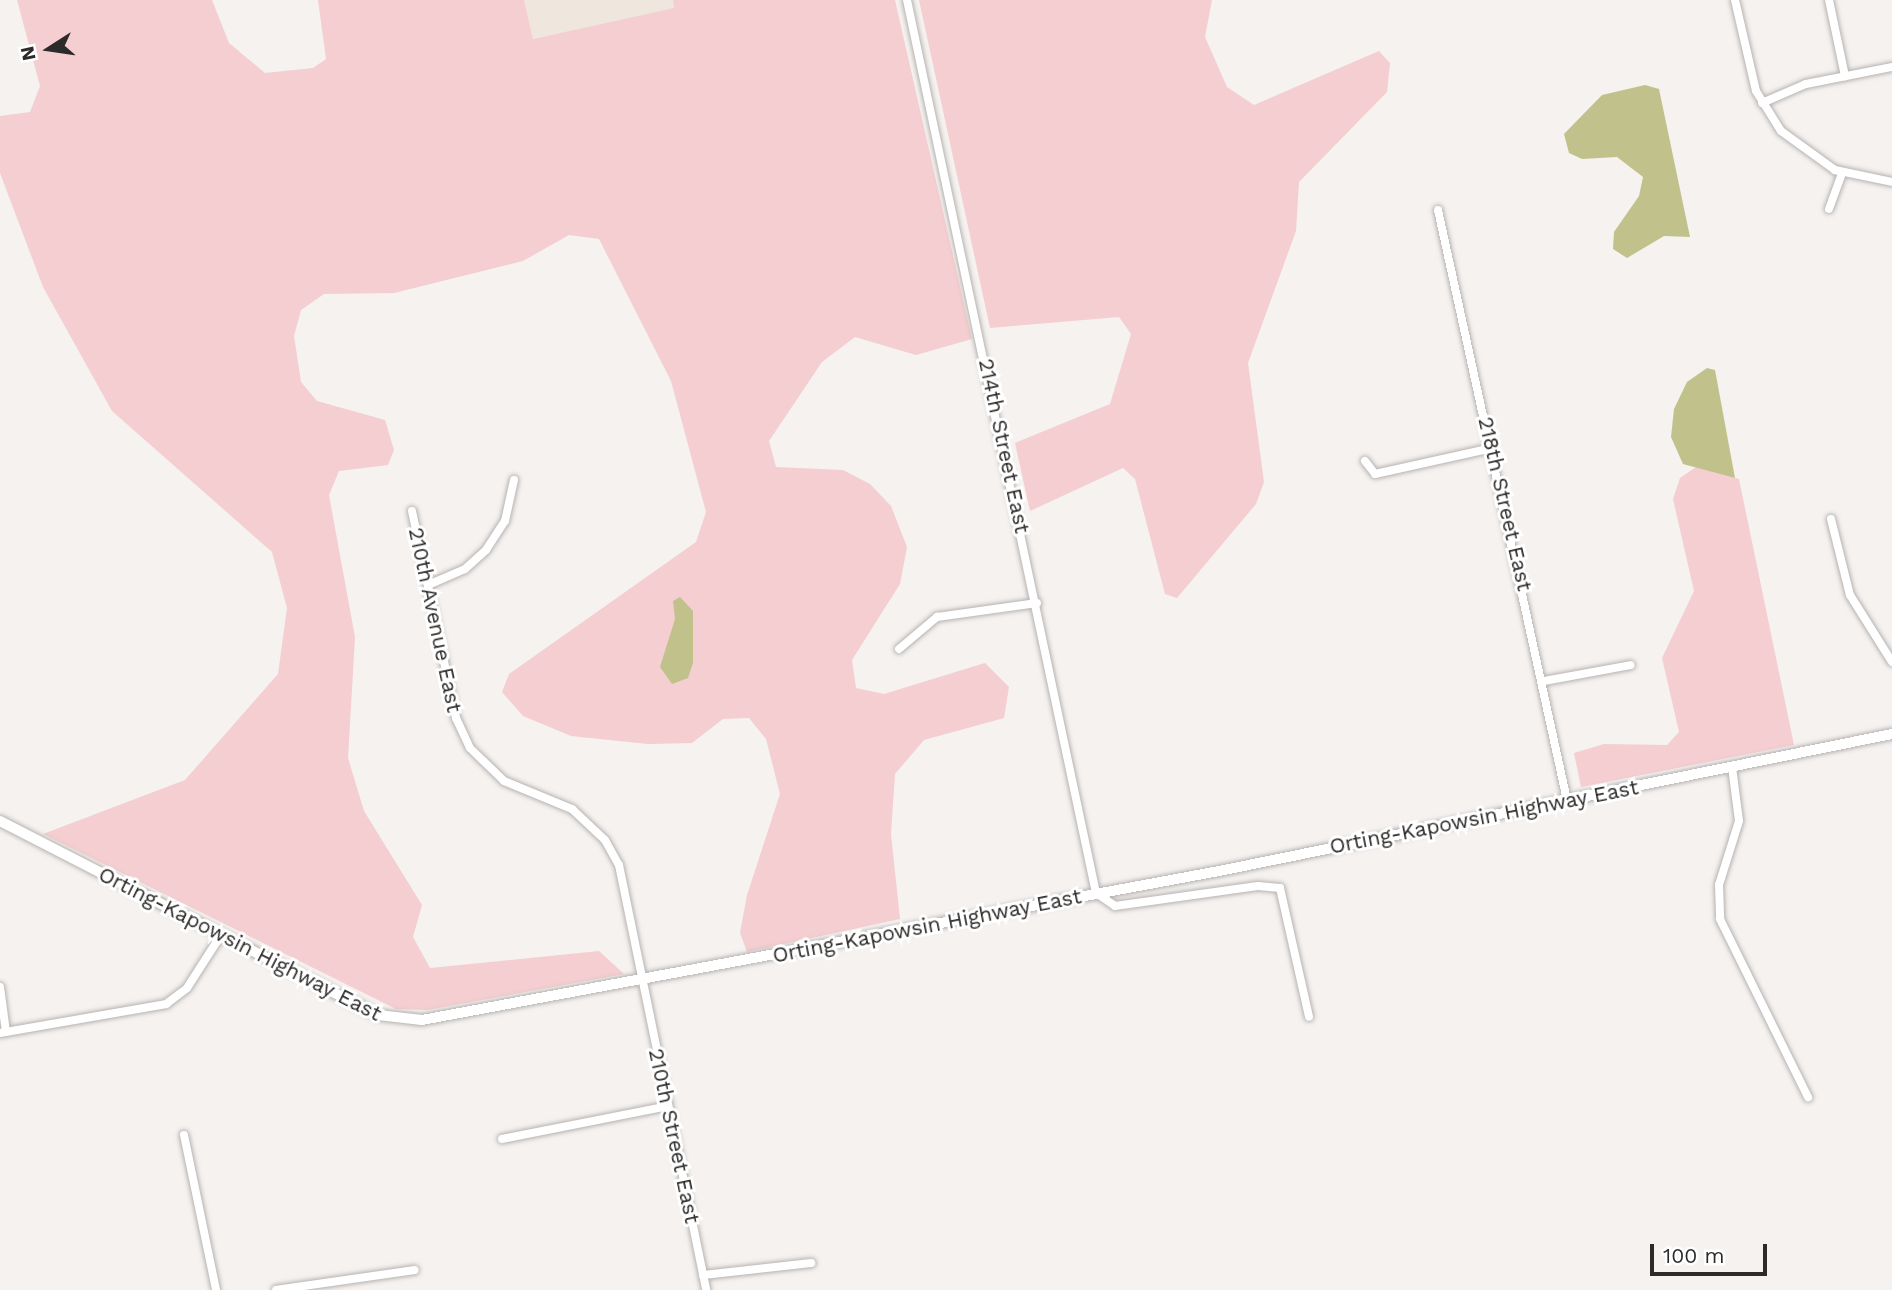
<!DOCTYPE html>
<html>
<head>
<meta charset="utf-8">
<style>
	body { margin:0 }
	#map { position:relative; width:1892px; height:1290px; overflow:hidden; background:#f5f2f0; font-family:"Work Sans",sans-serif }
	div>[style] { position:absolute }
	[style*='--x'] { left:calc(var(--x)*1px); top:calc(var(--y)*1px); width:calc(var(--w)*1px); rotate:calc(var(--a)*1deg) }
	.built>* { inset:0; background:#efe6de }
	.green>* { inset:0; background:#f4ced0 }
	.water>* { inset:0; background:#c1c18c }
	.roads { filter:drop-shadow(0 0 2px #b6b3b1) drop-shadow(0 0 2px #b6b3b1) }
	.street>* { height:8px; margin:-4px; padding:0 4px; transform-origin:4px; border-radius:4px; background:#fff }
	.secondary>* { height:10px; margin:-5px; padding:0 5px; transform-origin:5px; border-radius:5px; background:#fff }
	span { translate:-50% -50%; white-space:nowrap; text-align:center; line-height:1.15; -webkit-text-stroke:6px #fff; paint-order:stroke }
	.street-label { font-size:21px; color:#2c2b2a }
	.north { position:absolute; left:14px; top:14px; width:70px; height:70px; -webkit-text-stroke:5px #fff; paint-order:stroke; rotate:258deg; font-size:19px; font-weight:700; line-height:28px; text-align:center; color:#2c2b2a }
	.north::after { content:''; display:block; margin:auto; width:24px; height:32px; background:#2c2b2a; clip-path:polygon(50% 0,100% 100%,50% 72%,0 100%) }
	.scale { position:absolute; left:1650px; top:1244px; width:117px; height:32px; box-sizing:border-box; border:4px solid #2c2b2a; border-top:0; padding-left:9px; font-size:21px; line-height:24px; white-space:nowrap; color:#2c2b2a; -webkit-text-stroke:5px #fff; paint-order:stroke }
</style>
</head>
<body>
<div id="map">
	<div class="built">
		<i style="clip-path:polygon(524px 0,673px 0,675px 8px,533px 39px)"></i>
	</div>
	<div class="green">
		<i style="clip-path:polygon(17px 0,212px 0,229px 43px,265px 73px,313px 68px,326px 59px,318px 0,524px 0,533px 39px,674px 8px,673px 0,895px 0,972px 339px,916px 355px,855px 337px,822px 362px,769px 441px,776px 467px,843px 470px,870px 484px,891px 506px,907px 547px,900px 584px,852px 660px,856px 688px,884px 694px,985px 663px,1009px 687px,1004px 718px,924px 740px,895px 774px,891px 834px,900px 919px,747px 952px,740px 933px,747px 895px,780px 794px,766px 739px,749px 718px,723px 719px,692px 743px,648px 744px,571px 736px,523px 716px,502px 692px,509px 674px,696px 542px,706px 512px,671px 381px,599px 239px,569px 235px,523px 261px,394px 293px,324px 294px,301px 310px,294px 336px,301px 382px,317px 401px,385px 420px,394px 450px,388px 465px,339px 471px,329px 495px,355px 637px,348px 758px,364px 811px,422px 905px,413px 937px,430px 968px,599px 951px,624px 974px,428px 1010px,396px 1009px,43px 834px,185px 780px,278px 674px,287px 608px,272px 552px,112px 411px,43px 287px,0 173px,0 116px,30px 112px,40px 86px)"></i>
		<i style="clip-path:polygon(919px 0,1212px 0,1205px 37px,1227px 87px,1254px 105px,1379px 51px,1390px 63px,1387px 92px,1299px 182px,1296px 231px,1248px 363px,1264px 482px,1256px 504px,1177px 598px,1165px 594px,1135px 479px,1123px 468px,1030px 511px,1015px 443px,1110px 404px,1131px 334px,1119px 317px,990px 328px)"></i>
		<i style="clip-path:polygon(1696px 467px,1739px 479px,1794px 745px,1581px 787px,1574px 753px,1604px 744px,1667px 745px,1679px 732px,1662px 658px,1694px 591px,1673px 499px,1680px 478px)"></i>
	</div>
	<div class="water">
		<i style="clip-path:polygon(1645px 85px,1659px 89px,1690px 237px,1664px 236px,1627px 258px,1613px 249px,1614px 232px,1639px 196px,1643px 177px,1617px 157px,1582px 159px,1569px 153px,1564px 134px,1602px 95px)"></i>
		<i style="clip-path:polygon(1707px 368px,1715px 370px,1735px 478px,1683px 464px,1671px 437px,1674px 409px,1687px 382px)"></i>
		<i style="clip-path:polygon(680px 597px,693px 611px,693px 663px,688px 678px,672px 684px,660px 667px,675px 619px,673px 601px)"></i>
	</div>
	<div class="roads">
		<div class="street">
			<i style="--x:907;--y:0;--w:913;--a:78.05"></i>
			<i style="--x:1096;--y:893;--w:23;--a:34"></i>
			<i style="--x:1115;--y:906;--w:144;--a:-8"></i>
			<i style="--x:1258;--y:886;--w:22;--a:5"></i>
			<i style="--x:1280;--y:888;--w:132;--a:77.3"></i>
			<i style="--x:1735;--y:0;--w:93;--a:77"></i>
			<i style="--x:1756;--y:91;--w:47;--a:58"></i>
			<i style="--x:1781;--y:131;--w:67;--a:35.8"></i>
			<i style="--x:1835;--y:170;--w:58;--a:11.9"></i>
			<i style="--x:1829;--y:0;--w:78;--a:78.1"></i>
			<i style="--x:1762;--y:103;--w:48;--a:-23.4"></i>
			<i style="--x:1806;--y:84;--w:88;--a:-11.2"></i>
			<i style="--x:1829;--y:209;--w:38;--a:-70"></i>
			<i style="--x:1438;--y:210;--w:604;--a:77.67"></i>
			<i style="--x:1365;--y:461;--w:16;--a:52"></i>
			<i style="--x:1375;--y:474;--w:120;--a:-12.5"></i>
			<i style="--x:412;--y:511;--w:212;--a:78"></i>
			<i style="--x:456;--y:718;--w:33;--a:65"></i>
			<i style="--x:470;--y:748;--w:47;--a:44.1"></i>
			<i style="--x:504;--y:781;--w:74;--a:22.4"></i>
			<i style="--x:572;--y:809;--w:45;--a:43.2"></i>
			<i style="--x:605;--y:840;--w:29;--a:61"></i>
			<i style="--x:619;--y:865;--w:434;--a:78.4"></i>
			<i style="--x:1831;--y:519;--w:78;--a:76"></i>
			<i style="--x:1850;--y:595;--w:79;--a:57.9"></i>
			<i style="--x:428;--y:585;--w:40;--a:-23.4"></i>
			<i style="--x:465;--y:569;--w:28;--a:-42"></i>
			<i style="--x:486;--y:550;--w:35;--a:-57"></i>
			<i style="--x:505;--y:521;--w:42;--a:-77.6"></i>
			<i style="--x:899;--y:649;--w:50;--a:-40.1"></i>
			<i style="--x:937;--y:617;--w:101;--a:-8"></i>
			<i style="--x:1544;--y:681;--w:88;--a:-10.4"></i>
			<i style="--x:1732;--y:767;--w:54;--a:82.6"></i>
			<i style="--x:1739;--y:821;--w:67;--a:107.4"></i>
			<i style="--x:1719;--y:885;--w:34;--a:88"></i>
			<i style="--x:1720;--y:919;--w:199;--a:63.7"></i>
			<i style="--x:0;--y:987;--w:45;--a:82.4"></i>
			<i style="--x:0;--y:1033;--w:169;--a:-9.9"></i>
			<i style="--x:166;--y:1004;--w:26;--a:-37"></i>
			<i style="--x:187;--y:988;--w:63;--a:-57.3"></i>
			<i style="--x:184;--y:1135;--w:158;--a:78.3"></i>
			<i style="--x:502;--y:1139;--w:169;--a:-11.2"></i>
			<i style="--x:703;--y:1275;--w:109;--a:-6.3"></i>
			<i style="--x:276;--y:1290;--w:140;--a:-8.2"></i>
		</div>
		<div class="secondary">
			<i style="--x:0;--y:821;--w:425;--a:27.2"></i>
			<i style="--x:378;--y:1015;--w:44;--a:6.5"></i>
			<i style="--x:422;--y:1020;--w:816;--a:-10.59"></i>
			<i style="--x:1224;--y:870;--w:682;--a:-11.51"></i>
		</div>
	</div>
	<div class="street-label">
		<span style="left:1004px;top:446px;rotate:78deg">214th Street East</span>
		<span style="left:1505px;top:504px;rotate:77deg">218th Street East</span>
		<span style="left:435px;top:620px;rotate:78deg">210th Avenue East</span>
		<span style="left:1484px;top:817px;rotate:-11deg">Orting-Kapowsin Highway East</span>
		<span style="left:927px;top:926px;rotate:-11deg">Orting-Kapowsin Highway East</span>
		<span style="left:240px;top:944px;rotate:27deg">Orting-Kapowsin Highway East</span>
		<span style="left:674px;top:1136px;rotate:78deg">210th Street East</span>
	</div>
	<div class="north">N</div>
	<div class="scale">100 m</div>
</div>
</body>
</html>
